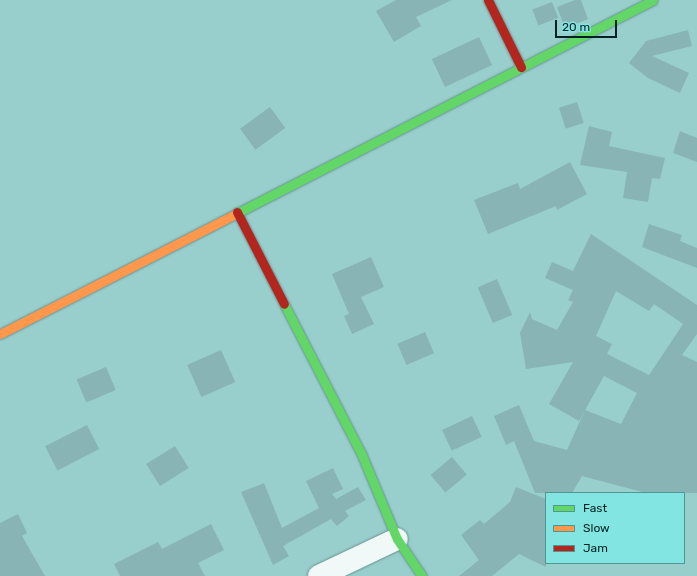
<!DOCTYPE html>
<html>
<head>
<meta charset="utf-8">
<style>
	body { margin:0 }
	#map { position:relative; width:697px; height:576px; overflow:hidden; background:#98cfcd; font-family:Rubik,sans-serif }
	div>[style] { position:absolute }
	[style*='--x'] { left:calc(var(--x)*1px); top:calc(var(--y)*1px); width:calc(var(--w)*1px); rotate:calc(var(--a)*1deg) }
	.building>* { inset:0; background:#88b4b6; transform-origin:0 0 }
	.roads { filter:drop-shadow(0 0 1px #699190) drop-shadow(0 0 1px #699190) }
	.street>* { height:22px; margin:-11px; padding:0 11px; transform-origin:11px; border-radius:11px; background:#f0f8f8 }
	.fast>* { height:9px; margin:-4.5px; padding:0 4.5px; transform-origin:4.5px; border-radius:4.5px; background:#63d668 }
	.slow>* { height:9px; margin:-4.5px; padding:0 4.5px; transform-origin:4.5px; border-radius:4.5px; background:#ff974d }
	.jam>* { height:9px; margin:-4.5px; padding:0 4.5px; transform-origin:4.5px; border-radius:4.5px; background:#b3261e }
	span { translate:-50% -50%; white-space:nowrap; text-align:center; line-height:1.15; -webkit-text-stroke:3.5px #82e5e2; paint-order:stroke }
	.legend { position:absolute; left:545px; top:492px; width:140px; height:72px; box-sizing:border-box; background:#82e5e2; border:1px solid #4f9795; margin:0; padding:5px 7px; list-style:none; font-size:12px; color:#022322 }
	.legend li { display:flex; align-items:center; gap:8px; height:20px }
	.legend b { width:20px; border:1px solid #4f9795 }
	.scale { position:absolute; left:555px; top:20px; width:62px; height:18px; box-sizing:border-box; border:2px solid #022322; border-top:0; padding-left:5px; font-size:12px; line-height:14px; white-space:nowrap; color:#022322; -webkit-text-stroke:3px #82e5e2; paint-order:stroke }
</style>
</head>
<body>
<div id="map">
	<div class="building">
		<i style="clip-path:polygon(396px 0,452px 0,416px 17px,421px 26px,394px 42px,376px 11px)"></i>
		<i style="clip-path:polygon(575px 0,581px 0,588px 19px,565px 28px,557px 7px)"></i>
		<i style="left:552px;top:2px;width:17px;height:21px;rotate:69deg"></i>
		<i style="clip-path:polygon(688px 30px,692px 46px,652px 56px,689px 73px,680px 93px,648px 78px,629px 63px,646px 41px)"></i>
		<i style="left:479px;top:37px;width:31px;height:52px;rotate:65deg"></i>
		<i style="left:577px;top:102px;width:22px;height:19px;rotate:72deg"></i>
		<i style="left:270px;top:107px;width:26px;height:37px;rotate:54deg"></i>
		<i style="clip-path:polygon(589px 126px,612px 132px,609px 146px,665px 158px,660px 179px,652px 178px,648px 202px,623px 198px,627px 172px,580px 165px)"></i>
		<i style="clip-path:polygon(680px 131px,697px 138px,697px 162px,673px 153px)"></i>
		<i style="clip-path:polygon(570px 162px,587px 194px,557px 210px,556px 206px,488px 234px,474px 200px,518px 183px,520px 189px)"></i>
		<i style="clip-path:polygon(649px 224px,682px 235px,680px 241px,697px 248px,697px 268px,642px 247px)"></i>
		<i style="clip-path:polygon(evenodd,591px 234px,697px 305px,697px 334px,682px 355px,697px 362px,697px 493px,646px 493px,582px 476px,572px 493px,535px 493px,514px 441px,506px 445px,494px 416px,519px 405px,534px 441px,567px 450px,585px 410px,621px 424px,637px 393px,604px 376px,579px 421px,549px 404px,573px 362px,526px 369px,520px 333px,530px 312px,532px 319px,557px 330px,573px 302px,568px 300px,573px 290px,545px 278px,552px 262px,573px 271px,591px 234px,616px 291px,649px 311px,654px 304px,683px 324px,649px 375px,607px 354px,612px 344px,596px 336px,616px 291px)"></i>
		<i style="clip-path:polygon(371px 257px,384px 287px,361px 297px,374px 324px,352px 334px,344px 316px,349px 314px,332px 274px)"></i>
		<i style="left:497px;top:279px;width:39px;height:21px;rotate:67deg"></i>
		<i style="left:425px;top:332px;width:23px;height:30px;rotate:67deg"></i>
		<i style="left:221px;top:350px;width:35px;height:37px;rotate:66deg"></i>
		<i style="left:106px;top:367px;width:25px;height:32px;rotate:67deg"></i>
		<i style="left:472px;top:416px;width:23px;height:33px;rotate:65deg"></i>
		<i style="left:87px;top:425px;width:27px;height:47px;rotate:63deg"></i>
		<i style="left:175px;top:446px;width:26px;height:34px;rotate:58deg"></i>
		<i style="left:452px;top:457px;width:23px;height:28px;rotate:50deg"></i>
		<i style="clip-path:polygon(333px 468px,343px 489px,332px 494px,336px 499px,358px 487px,366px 500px,345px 511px,349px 516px,337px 526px,331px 519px,283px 546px,289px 556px,273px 565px,241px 492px,264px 483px,282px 528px,319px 508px,306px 481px)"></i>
		<i style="clip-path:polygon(516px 487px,546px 499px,546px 567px,519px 554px,492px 576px,459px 576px,479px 560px,461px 535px,480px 520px,484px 524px,510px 502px)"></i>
		<i style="clip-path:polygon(18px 514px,27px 533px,22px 536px,45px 576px,0 576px,0 523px)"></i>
		<i style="clip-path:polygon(211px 524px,224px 550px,198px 563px,205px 576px,120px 576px,114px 564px,158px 542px,162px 549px)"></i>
	</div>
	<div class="roads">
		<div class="street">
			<i style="--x:319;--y:576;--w:86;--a:-25.4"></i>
		</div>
		<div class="fast">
			<i style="--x:237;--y:213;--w:467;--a:-27.1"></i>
			<i style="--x:284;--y:304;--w:168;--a:62.7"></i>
			<i style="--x:361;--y:453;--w:93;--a:67.3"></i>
			<i style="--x:397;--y:539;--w:45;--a:56"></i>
		</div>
		<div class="slow">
			<i style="--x:0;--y:334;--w:266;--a:-27"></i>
		</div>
		<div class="jam">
			<i style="--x:488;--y:0;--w:75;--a:63.8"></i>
			<i style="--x:237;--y:212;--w:103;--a:62.9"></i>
		</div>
	</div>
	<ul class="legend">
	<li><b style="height:5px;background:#63d668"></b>Fast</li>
	<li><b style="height:5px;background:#ff974d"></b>Slow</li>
	<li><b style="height:5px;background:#b3261e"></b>Jam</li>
	</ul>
	<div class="scale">20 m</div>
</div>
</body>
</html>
